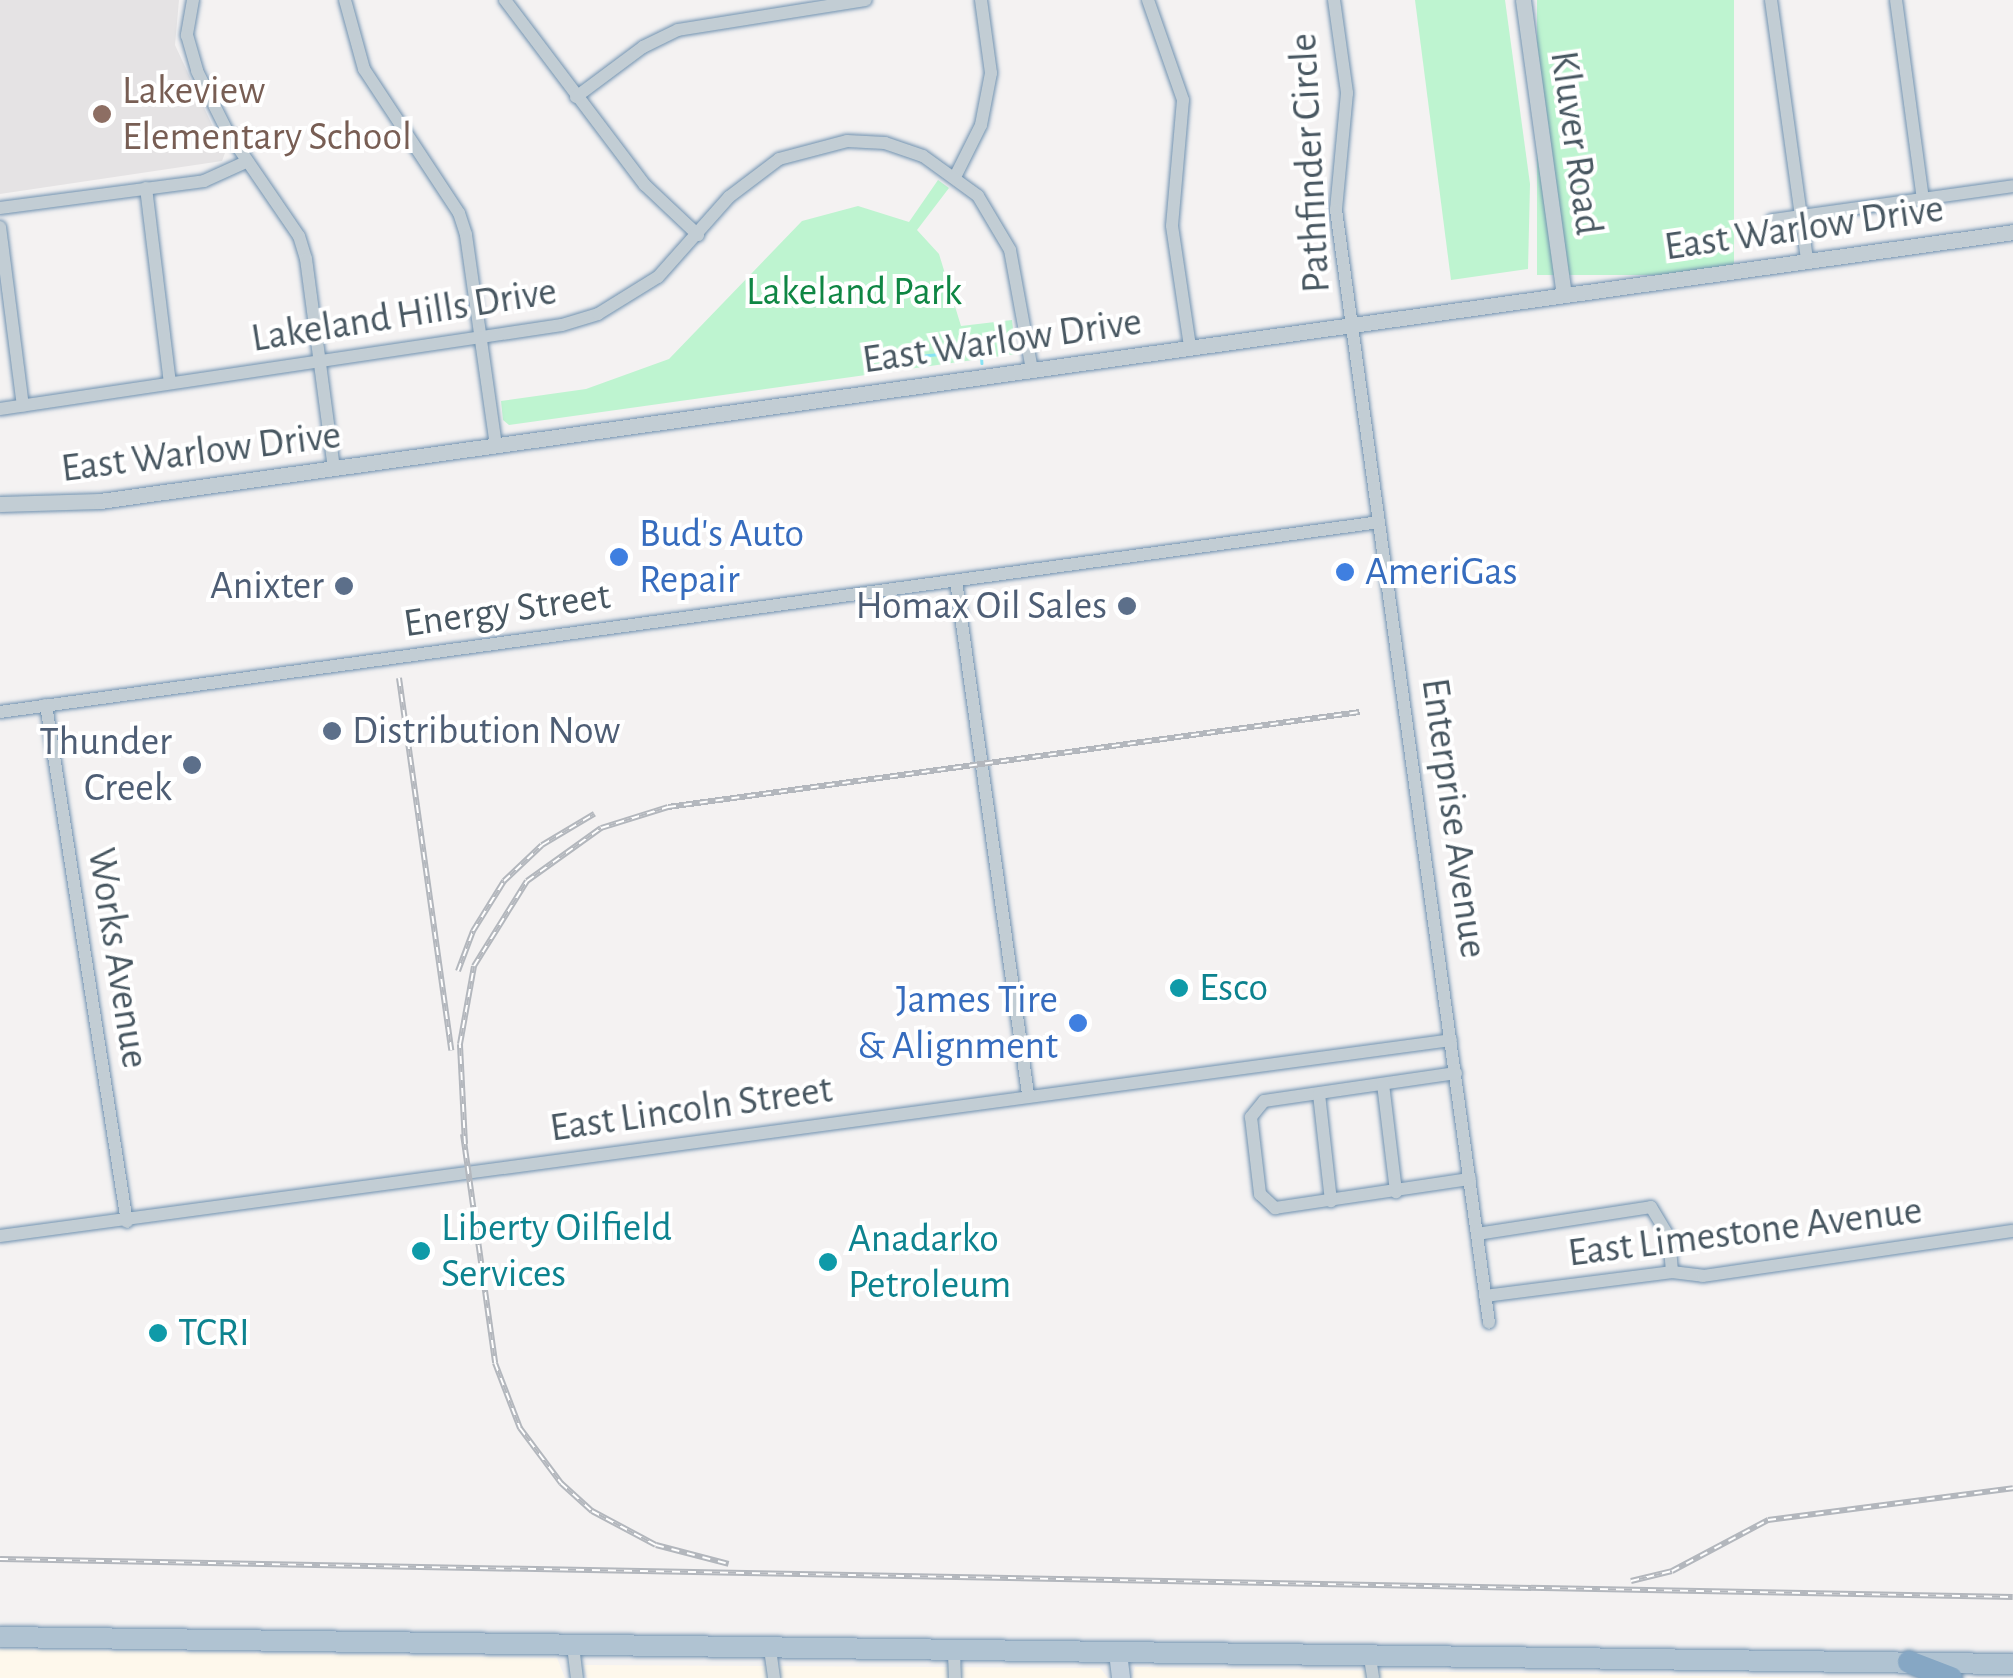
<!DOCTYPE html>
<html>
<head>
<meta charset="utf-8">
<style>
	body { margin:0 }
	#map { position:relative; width:2013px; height:1678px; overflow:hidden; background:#f4f2f2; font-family:"Alegreya Sans",sans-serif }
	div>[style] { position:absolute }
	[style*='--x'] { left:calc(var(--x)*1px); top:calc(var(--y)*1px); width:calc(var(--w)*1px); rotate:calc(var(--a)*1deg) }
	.commercial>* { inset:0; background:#fef8ec }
	.education>* { inset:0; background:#e5e3e4 }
	.green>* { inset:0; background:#bef4d0; transform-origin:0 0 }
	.stream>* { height:2.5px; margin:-1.25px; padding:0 1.25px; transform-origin:1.25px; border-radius:1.25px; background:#88e3f4 }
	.roads { filter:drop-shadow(0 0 2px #7192b0) drop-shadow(0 0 2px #7192b0) }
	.minor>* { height:12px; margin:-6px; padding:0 6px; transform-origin:6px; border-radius:6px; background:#c2cdd4 }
	.tertiary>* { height:15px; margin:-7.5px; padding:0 7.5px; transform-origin:7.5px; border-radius:7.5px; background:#c2cdd4 }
	.secondary>* { height:18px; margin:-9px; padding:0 9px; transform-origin:9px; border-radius:9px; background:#c3d0dc }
	.primary>* { height:20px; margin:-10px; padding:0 10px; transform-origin:10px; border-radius:10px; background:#b0c3d2 }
	.motorway>* { height:22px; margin:-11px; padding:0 11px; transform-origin:11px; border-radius:11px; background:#86a7c4 }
	.rail>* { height:6px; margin-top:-3px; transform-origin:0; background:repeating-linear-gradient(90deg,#fff 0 8px,#b3b7bd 0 16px); box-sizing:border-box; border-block:2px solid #b3b7bd }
	.dots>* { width:28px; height:28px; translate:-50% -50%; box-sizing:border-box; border:5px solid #fff; border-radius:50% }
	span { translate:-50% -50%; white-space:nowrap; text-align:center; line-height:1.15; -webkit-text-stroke:8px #fff; paint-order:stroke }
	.education-label { font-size:40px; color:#785e54 }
	.left { translate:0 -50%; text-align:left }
	.street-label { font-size:40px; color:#485761 }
	.park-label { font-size:40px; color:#0f8644 }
	.shop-label { font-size:40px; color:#366cbe }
	.right { translate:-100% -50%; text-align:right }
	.service-label { font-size:40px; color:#4e5e75 }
	.culture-label { font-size:40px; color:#0d838f }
</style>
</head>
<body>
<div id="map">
	<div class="commercial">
		<i style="clip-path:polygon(0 1649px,557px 1658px,565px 1678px,0 1678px)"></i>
		<i style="clip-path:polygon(584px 1665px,1100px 1668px,1108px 1678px,587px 1678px)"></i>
		<i style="clip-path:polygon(1135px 1667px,1827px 1678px,1132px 1678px)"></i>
	</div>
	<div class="education">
		<i style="clip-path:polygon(0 0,179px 0,175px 45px,225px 153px,222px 161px,0 194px)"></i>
	</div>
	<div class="green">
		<i style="clip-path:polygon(1415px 0,1505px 0,1530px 184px,1528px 269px,1451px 280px)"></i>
		<i style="left:1537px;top:0;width:197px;height:275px"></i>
		<i style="clip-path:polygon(938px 180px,949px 188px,917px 230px,939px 254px,961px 326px,1012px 320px,1016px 354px,509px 425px,503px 420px,501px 401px,586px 389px,669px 359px,802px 221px,858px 206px,909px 222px)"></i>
	</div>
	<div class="stream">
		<i style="--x:919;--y:356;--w:62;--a:-5.5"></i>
		<i style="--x:981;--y:350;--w:13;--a:86"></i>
	</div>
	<div class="roads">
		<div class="minor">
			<i style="--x:193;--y:0;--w:36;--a:100"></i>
			<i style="--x:187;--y:35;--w:37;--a:74"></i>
			<i style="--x:197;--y:71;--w:67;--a:63.4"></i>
			<i style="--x:227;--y:131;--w:127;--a:55.6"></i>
			<i style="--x:299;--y:236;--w:24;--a:73"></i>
			<i style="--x:306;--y:259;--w:212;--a:82.4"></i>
			<i style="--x:345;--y:0;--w:72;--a:74.6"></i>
			<i style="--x:364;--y:69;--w:173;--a:56.6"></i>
			<i style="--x:459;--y:213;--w:23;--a:72"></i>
			<i style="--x:466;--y:235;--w:213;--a:81.9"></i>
			<i style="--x:505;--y:0;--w:232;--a:52.9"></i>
			<i style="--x:645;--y:185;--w:73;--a:43.3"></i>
			<i style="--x:1148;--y:0;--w:106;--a:70.7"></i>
			<i style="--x:1183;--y:100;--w:126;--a:95"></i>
			<i style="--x:1172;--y:226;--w:121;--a:81.5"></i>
			<i style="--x:1334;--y:0;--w:94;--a:82"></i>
			<i style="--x:1347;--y:93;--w:118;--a:95.4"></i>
			<i style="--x:1336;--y:210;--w:1123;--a:82.17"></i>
			<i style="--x:1771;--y:0;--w:263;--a:82.1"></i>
			<i style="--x:1896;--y:0;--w:201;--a:82.3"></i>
			<i style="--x:576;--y:97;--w:84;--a:-36.7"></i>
			<i style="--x:643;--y:47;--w:39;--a:-26"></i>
			<i style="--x:678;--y:30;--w:190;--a:-9.1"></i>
			<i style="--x:955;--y:177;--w:58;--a:-63.4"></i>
			<i style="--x:981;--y:125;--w:53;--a:-79.1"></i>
			<i style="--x:991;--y:73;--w:74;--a:-97.8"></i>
			<i style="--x:146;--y:188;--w:196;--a:83"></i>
			<i style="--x:0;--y:208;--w:206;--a:-7.5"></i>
			<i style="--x:204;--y:181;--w:46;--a:-24.3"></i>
			<i style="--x:1772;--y:220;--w:243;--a:-8"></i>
			<i style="--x:0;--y:227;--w:180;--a:82.7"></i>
			<i style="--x:0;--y:409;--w:568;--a:-8.5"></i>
			<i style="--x:562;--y:325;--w:38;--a:-17"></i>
			<i style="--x:598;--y:314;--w:70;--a:-31.7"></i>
			<i style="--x:658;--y:277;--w:107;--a:-48.4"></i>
			<i style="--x:729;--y:197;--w:63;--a:-37.2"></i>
			<i style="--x:779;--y:159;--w:70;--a:-14.8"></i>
			<i style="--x:847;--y:141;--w:38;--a:3"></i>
			<i style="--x:885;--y:143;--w:40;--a:18.9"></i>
			<i style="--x:923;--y:156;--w:68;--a:36"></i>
			<i style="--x:978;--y:196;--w:63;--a:59.3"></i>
			<i style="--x:1010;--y:250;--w:122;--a:79.6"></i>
			<i style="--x:956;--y:581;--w:518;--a:82.01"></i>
			<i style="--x:46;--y:705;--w:523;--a:81.1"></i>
			<i style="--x:0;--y:712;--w:1392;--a:-7.84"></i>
			<i style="--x:1456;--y:1073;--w:194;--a:171.7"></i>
			<i style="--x:1264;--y:1101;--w:21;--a:129"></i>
			<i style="--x:1251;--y:1117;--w:78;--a:83.3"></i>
			<i style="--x:1260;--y:1194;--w:21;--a:43"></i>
			<i style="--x:1275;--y:1208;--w:197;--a:-8.5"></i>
			<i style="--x:1383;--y:1084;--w:109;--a:83.1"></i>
			<i style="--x:1319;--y:1094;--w:108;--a:83.6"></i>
			<i style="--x:1477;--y:1234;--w:176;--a:-8.8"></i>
			<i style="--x:1651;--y:1207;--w:35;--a:59"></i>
			<i style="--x:1669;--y:1237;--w:35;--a:85"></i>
			<i style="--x:0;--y:1236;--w:1464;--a:-7.69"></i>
			<i style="--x:1485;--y:1296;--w:189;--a:-7.3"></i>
			<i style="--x:1672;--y:1272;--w:31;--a:7"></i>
			<i style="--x:1703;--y:1276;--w:313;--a:-8.3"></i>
			<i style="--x:573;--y:1646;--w:32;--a:83"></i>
			<i style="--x:770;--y:1649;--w:29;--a:82"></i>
			<i style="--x:954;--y:1652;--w:26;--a:88"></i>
			<i style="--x:1370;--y:1658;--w:20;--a:81"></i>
		</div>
		<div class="tertiary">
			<i style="--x:1523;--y:0;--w:297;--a:82.1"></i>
			<i style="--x:0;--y:504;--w:100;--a:-1.7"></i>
			<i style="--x:100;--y:501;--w:1932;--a:-8"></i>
		</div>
		<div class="secondary">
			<i style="--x:1118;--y:1653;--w:25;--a:83"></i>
		</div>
		<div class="primary">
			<i style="--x:0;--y:1637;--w:2013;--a:0.77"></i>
		</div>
		<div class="motorway">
			<i style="--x:1909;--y:1662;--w:45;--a:20.9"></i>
		</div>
	</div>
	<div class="rail">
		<i style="--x:399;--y:678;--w:376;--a:82"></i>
		<i style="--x:458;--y:971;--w:43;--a:-69.4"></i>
		<i style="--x:473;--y:931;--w:59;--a:-58.2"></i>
		<i style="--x:504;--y:881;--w:52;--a:-43.5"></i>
		<i style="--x:542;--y:845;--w:61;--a:-30.8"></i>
		<i style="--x:463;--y:1134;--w:231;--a:82"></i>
		<i style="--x:495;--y:1363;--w:70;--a:69"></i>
		<i style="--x:520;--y:1428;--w:69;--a:53.3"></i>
		<i style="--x:561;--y:1483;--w:42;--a:42.1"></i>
		<i style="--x:592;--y:1511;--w:72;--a:28"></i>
		<i style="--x:656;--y:1545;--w:75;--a:14.6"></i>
		<i style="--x:465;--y:1144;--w:100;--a:-92.9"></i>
		<i style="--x:460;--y:1044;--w:79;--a:-79.8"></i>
		<i style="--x:474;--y:966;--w:100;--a:-58.1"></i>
		<i style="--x:527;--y:881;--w:91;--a:-35.6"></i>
		<i style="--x:601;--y:828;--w:70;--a:-17.4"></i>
		<i style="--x:668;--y:807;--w:698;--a:-7.82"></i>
		<i style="--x:0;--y:1559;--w:2013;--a:1.08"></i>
		<i style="--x:1631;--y:1581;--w:42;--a:-13.7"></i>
		<i style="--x:1672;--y:1571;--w:109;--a:-28"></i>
		<i style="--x:1768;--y:1520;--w:247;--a:-7.4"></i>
	</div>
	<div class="dots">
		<i style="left:102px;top:114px;background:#8d6e63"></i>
		<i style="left:619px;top:557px;background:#3f7fe0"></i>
		<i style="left:1345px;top:572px;background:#3f7fe0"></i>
		<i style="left:344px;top:586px;background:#5c6f8a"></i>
		<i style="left:1127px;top:606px;background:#5c6f8a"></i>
		<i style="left:332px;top:731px;background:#5c6f8a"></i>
		<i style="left:192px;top:765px;background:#5c6f8a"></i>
		<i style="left:1179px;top:988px;background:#0f9aa8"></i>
		<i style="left:1078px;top:1023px;background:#3f7fe0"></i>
		<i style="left:421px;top:1251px;background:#0f9aa8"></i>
		<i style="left:828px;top:1262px;background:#0f9aa8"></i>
		<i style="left:158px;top:1333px;background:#0f9aa8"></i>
	</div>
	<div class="education-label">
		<span class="left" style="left:122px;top:114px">Lakeview<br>Elementary School</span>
	</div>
	<div class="street-label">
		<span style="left:1576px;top:143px;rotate:82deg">Kluver Road</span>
		<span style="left:1310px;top:163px;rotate:-93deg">Pathfinder Circle</span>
		<span style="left:1804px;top:228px;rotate:-8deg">East Warlow Drive</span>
		<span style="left:404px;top:315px;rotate:-9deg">Lakeland Hills Drive</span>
		<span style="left:1002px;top:341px;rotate:-8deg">East Warlow Drive</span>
		<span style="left:201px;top:452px;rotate:-7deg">East Warlow Drive</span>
		<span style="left:507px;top:610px;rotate:-8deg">Energy Street</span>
		<span style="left:1454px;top:818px;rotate:82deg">Enterprise Avenue</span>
		<span style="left:118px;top:958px;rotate:81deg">Works Avenue</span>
		<span style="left:691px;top:1109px;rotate:-8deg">East Lincoln Street</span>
		<span style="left:1745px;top:1232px;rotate:-7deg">East Limestone Avenue</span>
	</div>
	<div class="park-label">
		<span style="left:854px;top:292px">Lakeland Park</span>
	</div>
	<div class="shop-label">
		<span class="left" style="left:639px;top:557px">Bud's Auto<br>Repair</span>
		<span class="left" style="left:1365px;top:572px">AmeriGas</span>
		<span class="right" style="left:1058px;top:1023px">James Tire<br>&amp; Alignment</span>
	</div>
	<div class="service-label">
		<span class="right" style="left:324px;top:586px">Anixter</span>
		<span class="right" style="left:1107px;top:606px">Homax Oil Sales</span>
		<span class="left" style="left:352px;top:731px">Distribution Now</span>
		<span class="right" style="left:172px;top:765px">Thunder<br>Creek</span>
	</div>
	<div class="culture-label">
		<span class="left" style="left:1199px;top:988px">Esco</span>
		<span class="left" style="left:441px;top:1251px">Liberty Oilfield<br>Services</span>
		<span class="left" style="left:848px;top:1262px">Anadarko<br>Petroleum</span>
		<span class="left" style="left:178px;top:1333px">TCRI</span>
	</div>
</div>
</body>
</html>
